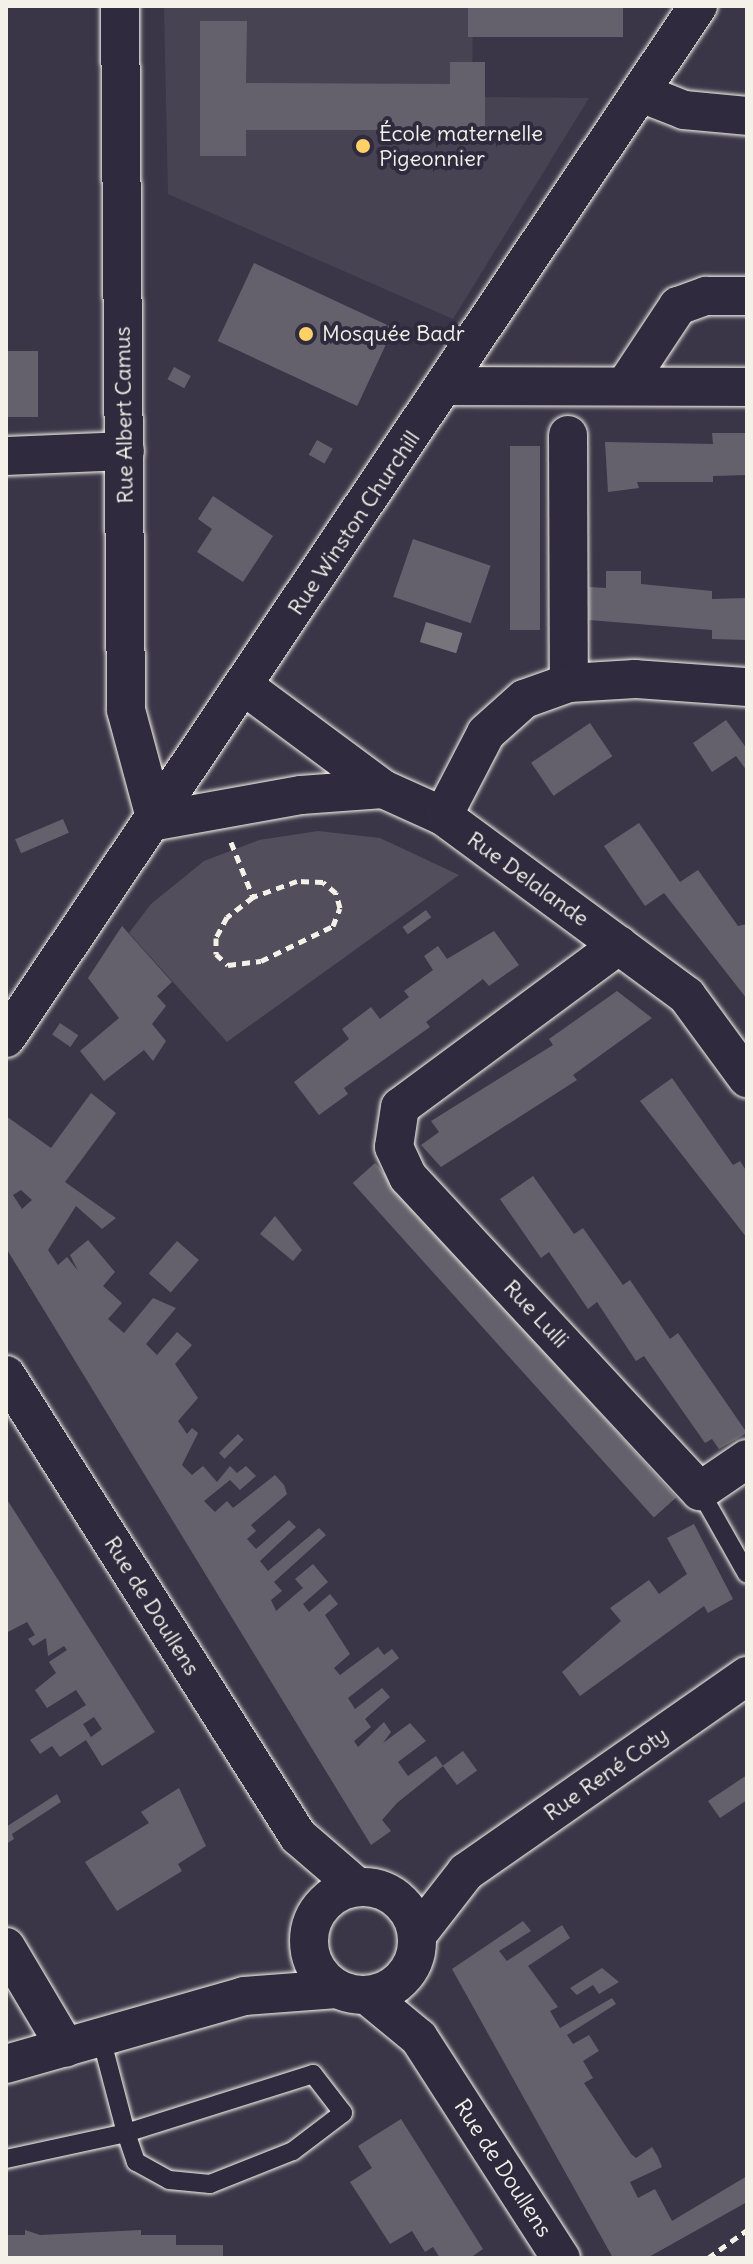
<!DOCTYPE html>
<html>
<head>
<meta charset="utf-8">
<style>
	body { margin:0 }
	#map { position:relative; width:753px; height:2264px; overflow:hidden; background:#3b3647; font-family:Delius,sans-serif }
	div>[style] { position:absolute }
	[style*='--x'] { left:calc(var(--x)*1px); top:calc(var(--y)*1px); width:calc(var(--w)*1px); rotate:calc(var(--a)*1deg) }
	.built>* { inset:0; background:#484352 }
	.green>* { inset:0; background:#534e5c }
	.water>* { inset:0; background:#78747b; transform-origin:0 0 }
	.building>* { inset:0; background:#65616c; transform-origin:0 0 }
	.path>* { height:5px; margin-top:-2.5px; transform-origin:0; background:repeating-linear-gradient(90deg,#f4f1e8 0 8px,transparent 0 14px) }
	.roads { filter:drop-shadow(0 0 2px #f4f1e8) drop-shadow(0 0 2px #f4f1e8) }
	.lane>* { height:18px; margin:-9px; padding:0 9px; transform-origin:9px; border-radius:9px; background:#2f2a3d }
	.street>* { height:38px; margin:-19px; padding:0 19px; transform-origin:19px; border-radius:19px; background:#2f2a3d }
	.street>.ring { margin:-19px; padding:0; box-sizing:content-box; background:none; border:38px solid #2f2a3d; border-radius:50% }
	.dots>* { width:22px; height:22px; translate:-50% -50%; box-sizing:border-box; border:4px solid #2f2a3d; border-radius:50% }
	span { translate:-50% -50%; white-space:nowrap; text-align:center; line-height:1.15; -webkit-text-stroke:8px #2f2a3d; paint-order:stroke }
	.poi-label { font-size:22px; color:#f4f1e8 }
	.left { translate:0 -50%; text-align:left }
	.street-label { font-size:22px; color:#f4f1e8 }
	.frame { position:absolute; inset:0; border:8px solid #f4f1e8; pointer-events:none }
</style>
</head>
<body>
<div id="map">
	<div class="built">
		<i style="clip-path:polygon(473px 6px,472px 97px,589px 98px,453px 319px,168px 194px,164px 7px)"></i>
	</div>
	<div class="green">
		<i style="clip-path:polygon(318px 831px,380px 838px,459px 875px,227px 1042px,129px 933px,151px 904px,204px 861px,259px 840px)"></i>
	</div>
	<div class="water">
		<i style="left:426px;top:622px;width:38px;height:21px;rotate:17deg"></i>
	</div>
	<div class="building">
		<i style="left:468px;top:6px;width:155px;height:31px"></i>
		<i style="clip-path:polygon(200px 21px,247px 21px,246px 83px,450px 84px,450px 62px,485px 62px,485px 130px,246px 130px,246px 156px,200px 156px)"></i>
		<i style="left:254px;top:263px;width:154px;height:86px;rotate:25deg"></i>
		<i style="left:6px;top:351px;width:32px;height:66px"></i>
		<i style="left:174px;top:367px;width:19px;height:14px;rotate:28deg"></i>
		<i style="clip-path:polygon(712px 433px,747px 433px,747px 475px,713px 476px,713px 482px,637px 482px,639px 488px,608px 492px,605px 442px,713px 444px)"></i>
		<i style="left:317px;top:440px;width:18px;height:17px;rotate:29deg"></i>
		<i style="left:540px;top:446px;width:184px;height:30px;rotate:90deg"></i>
		<i style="clip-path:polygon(213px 496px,273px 536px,243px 582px,197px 552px,212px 529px,198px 519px)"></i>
		<i style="left:413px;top:539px;width:82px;height:61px;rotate:19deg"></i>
		<i style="clip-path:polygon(606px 571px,641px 571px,641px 584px,712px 591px,712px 599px,747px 598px,747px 640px,712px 639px,712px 630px,589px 620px,589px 587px,606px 588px)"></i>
		<i style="clip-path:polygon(726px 720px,747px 749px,747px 771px,736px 756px,712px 772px,693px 743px)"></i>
		<i style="left:590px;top:723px;width:40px;height:71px;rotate:56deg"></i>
		<i style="left:63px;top:819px;width:15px;height:52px;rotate:67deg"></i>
		<i style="clip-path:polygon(639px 823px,680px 882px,698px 870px,738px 926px,747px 924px,747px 999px,664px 893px,645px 906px,604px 846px)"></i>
		<i style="left:426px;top:910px;width:9px;height:29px;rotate:54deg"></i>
		<i style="clip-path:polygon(122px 926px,172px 982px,157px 996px,166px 1006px,152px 1024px,166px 1041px,153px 1061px,144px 1050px,104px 1081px,80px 1051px,119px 1018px,88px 978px)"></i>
		<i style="clip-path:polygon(494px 931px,519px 965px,489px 986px,483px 979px,426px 1022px,430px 1027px,344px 1088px,348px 1094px,319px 1115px,294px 1082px,349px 1039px,342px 1029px,371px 1007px,380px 1019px,409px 997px,404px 991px,433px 970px,424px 956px,438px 946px,447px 959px)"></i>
		<i style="clip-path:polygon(617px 991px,652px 1018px,573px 1075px,577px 1080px,441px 1167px,421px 1145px,439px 1132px,431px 1121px,553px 1045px,549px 1039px)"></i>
		<i style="left:60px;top:1023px;width:22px;height:14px;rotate:34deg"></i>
		<i style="clip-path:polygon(672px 1078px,733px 1165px,740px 1161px,747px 1172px,747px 1238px,640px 1101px)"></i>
		<i style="clip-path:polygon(evenodd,91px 1093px,116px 1113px,65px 1182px,116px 1218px,102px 1229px,76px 1206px,48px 1250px,58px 1265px,67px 1257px,78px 1271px,70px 1255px,88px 1240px,115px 1272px,103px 1286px,122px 1303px,108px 1319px,124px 1333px,153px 1298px,176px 1308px,146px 1344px,157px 1355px,177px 1332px,192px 1345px,175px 1364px,198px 1398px,178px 1421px,187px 1434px,192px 1428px,198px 1433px,182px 1465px,192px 1475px,203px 1466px,217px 1482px,230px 1466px,237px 1473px,246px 1466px,256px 1476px,240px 1490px,230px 1480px,204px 1501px,215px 1512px,227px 1501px,233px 1508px,275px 1475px,284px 1485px,287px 1494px,251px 1525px,256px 1531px,247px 1539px,256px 1549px,289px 1520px,296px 1527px,260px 1561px,268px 1571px,319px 1528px,326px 1535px,274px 1582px,282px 1591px,271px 1600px,276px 1611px,303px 1588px,295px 1579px,313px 1564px,328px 1582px,303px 1604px,309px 1612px,330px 1594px,338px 1604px,325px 1615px,350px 1654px,334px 1668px,340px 1675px,378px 1647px,384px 1655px,392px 1649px,399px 1658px,348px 1698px,355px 1709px,382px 1688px,390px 1697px,365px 1719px,371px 1727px,354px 1741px,358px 1747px,384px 1722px,391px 1732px,383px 1743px,410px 1723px,426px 1741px,398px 1762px,408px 1776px,436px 1756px,443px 1766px,397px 1803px,382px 1820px,391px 1831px,371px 1845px,6px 1248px,6px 1116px,51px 1148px,91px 1093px,21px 1190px,32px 1200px,22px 1209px,13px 1195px,21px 1190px)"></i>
		<i style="left:375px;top:1163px;width:450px;height:30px;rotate:48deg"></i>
		<i style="clip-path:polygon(533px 1176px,574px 1234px,583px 1228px,623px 1285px,630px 1280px,670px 1339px,678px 1333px,747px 1433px,719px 1449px,712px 1439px,705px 1443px,644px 1356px,636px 1361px,597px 1302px,588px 1309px,549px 1252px,541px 1258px,500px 1199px)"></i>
		<i style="clip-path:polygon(275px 1216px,302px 1250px,293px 1261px,260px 1234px)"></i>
		<i style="left:177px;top:1241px;width:29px;height:43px;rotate:41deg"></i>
		<i style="left:238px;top:1434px;width:8px;height:27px;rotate:45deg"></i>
		<i style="clip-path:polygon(evenodd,6px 1498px,155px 1732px,102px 1766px,86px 1740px,60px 1757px,52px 1746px,40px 1754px,30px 1740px,86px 1705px,76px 1690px,47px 1708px,35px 1690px,56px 1673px,49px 1662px,67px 1650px,64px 1646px,48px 1656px,46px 1638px,33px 1646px,28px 1639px,35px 1635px,27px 1622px,6px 1633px,6px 1498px,94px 1717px,102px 1729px,91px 1737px,83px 1724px,94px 1717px)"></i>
		<i style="clip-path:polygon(694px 1524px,733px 1599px,708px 1613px,704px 1606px,580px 1696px,562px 1672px,621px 1621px,610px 1608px,649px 1580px,659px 1594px,687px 1574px,667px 1538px)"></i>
		<i style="left:463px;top:1751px;width:24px;height:25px;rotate:54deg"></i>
		<i style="clip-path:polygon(747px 1775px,747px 1800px,720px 1818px,708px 1801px)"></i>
		<i style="clip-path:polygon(179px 1788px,206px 1846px,178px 1864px,182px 1871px,117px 1911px,85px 1862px,149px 1823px,141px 1812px)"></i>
		<i style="clip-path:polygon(57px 1794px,61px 1802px,12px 1834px,14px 1839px,6px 1844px,6px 1827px)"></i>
		<i style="clip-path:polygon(523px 1921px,531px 1931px,499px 1951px,507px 1961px,562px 1925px,570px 1938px,528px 1966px,558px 2007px,550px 2011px,560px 2028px,612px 1998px,616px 2004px,567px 2035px,573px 2044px,589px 2035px,599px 2051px,583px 2061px,593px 2078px,584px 2083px,631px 2154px,636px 2158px,652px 2147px,658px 2157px,662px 2167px,630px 2182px,638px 2198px,655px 2189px,672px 2221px,747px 2176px,747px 2202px,647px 2258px,613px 2258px,452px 1969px)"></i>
		<i style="clip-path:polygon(602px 1968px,619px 1982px,599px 1994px,593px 1985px,577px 1995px,570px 1988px)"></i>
		<i style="clip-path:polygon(401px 2119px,483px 2249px,470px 2258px,440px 2258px,433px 2247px,425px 2252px,412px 2231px,390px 2244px,350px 2182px,372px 2168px,358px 2146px)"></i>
		<i style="clip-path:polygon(25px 2230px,40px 2235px,141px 2230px,141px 2235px,176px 2235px,176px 2245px,223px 2245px,223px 2258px,6px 2258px,6px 2235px,25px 2235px)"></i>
	</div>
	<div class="path">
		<i style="--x:231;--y:842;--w:59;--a:68.2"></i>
		<i style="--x:253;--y:897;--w:33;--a:142"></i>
		<i style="--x:227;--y:917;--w:24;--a:118"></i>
		<i style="--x:216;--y:938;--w:16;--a:90"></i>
		<i style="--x:216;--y:954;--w:16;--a:43"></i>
		<i style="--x:228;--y:965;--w:33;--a:-7"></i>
		<i style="--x:261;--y:961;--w:80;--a:-25.9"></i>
		<i style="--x:333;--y:926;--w:19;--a:-69"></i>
		<i style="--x:340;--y:908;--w:16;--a:-105"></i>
		<i style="--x:336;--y:893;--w:17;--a:-140"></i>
		<i style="--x:323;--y:882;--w:26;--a:-178"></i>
		<i style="--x:297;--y:881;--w:47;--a:160"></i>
		<i style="--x:708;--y:2258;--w:48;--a:-35.7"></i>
	</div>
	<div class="roads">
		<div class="lane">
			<i style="--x:700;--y:1491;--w:95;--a:60.5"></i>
			<i style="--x:313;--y:2074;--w:49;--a:52.4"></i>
			<i style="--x:343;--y:2113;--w:63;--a:142.8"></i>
			<i style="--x:293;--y:2151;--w:89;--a:158.3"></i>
			<i style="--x:210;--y:2184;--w:41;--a:-174.4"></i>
			<i style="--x:169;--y:2180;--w:38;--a:-151"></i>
			<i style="--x:136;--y:2162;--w:31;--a:-109"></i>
			<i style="--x:126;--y:2133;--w:196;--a:-17.5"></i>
			<i style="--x:6;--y:2159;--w:123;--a:-12.2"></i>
			<i style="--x:126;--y:2133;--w:98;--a:-104.7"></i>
		</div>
		<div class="street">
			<i style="--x:120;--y:6;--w:704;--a:89.51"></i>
			<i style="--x:126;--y:710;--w:115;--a:74.9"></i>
			<i style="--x:641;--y:93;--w:46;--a:21.6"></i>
			<i style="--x:684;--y:110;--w:63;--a:5.4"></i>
			<i style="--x:447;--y:386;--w:300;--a:0.2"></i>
			<i style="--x:625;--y:386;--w:96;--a:-56.5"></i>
			<i style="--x:678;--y:306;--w:30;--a:-20"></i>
			<i style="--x:706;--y:296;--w:41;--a:0"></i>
			<i style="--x:568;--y:435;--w:248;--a:89.8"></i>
			<i style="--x:6;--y:456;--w:119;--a:-2.4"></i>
			<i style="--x:244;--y:686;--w:173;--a:36.5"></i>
			<i style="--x:383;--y:789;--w:66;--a:24.2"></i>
			<i style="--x:443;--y:816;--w:303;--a:36.4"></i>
			<i style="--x:687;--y:996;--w:102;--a:53.8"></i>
			<i style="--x:443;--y:816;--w:93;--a:-62.6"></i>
			<i style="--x:486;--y:733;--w:51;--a:-41.8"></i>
			<i style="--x:524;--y:699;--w:48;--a:-19.6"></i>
			<i style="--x:569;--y:683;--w:66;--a:-3.5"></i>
			<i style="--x:635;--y:679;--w:112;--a:4.1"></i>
			<i style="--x:156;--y:821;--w:147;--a:-10.2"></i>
			<i style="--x:301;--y:795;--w:82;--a:-4.2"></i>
			<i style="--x:619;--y:945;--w:272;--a:143.5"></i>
			<i style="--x:400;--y:1107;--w:40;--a:98.5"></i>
			<i style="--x:394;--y:1147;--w:33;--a:65"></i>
			<i style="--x:408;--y:1177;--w:429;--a:47.1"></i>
			<i style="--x:700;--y:1491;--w:57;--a:-34.2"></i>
			<i style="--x:6;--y:1038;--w:1243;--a:-56.16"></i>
			<i style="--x:6;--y:1375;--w:546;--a:57.65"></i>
			<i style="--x:298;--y:1836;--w:78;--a:40.8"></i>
			<i class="ring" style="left:309px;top:1887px;width:70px;height:70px"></i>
			<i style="--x:417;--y:1935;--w:80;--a:-52.1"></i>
			<i style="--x:466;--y:1872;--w:343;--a:-34.9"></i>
			<i style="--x:6;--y:1947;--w:117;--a:59.3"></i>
			<i style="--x:367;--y:1995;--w:67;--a:39.6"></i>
			<i style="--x:419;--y:2038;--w:262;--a:57.2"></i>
			<i style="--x:6;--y:2064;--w:248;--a:-15.9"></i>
			<i style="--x:244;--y:1996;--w:93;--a:-4.3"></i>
		</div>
	</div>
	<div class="dots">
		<i style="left:363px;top:146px;background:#ffd166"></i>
		<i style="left:306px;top:334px;background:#ffd166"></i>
	</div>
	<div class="poi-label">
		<span class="left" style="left:379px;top:146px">École maternelle<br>Pigeonnier</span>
		<span class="left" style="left:322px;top:334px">Mosquée Badr</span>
	</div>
	<div class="street-label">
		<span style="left:124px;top:415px;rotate:-91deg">Rue Albert Camus</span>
		<span style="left:354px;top:523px;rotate:-56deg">Rue Winston Churchill</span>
		<span style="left:528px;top:879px;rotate:36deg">Rue Delalande</span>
		<span style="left:536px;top:1314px;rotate:47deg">Rue Lulli</span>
		<span style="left:152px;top:1606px;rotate:58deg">Rue de Doullens</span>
		<span style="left:606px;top:1774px;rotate:-35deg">Rue René Coty</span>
		<span style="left:503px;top:2168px;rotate:57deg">Rue de Doullens</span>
	</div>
	<div class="frame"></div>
</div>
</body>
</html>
